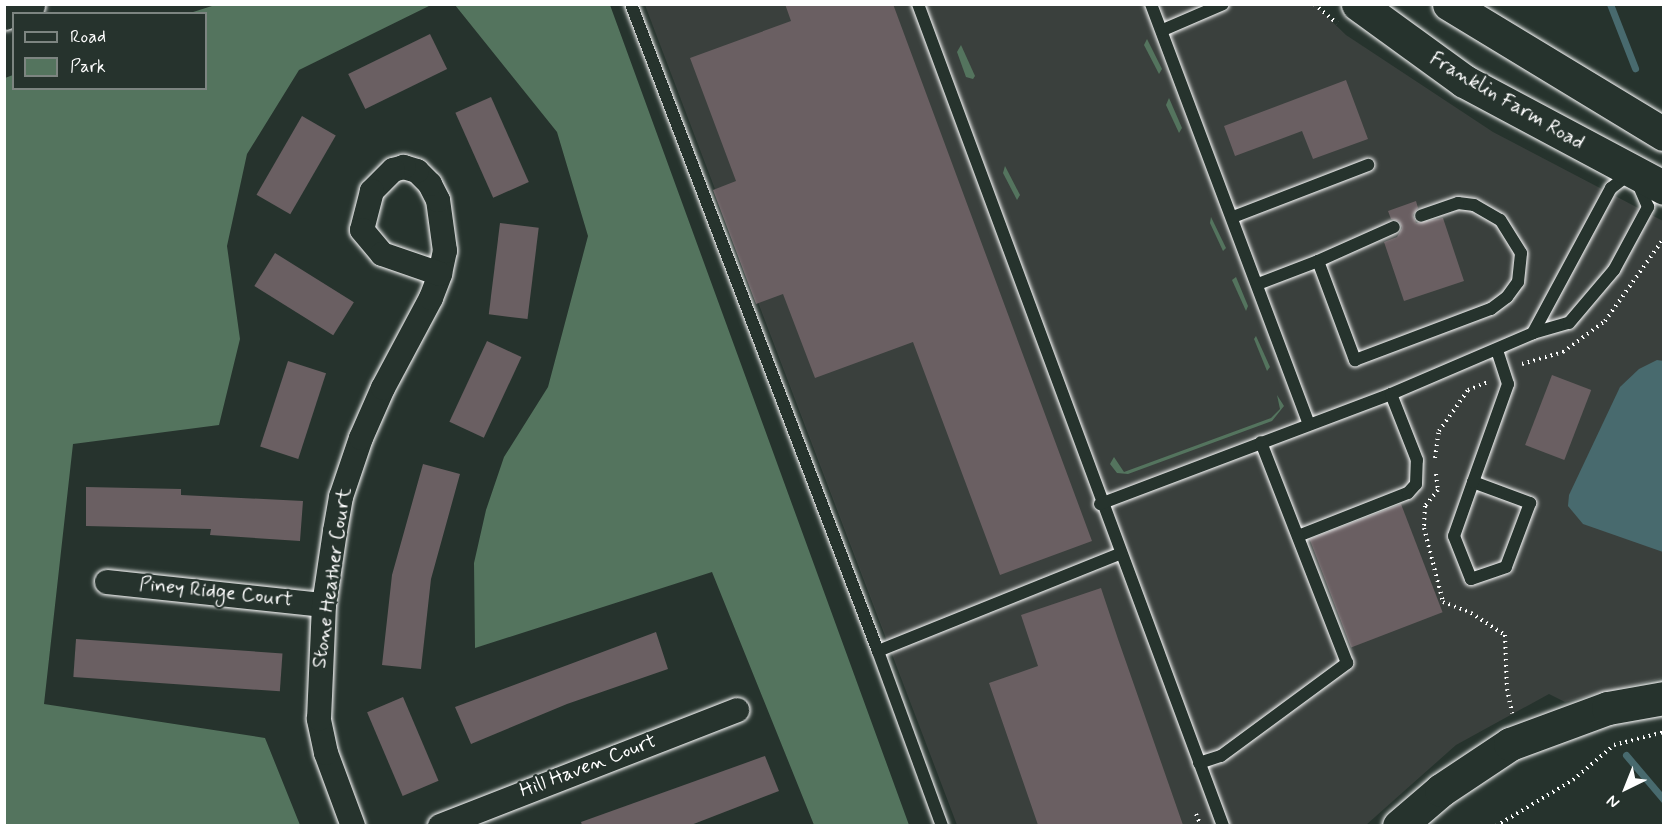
<!DOCTYPE html>
<html>
<head>
<meta charset="utf-8">
<style>
	body { margin:0 }
	#map { position:relative; width:1668px; height:830px; overflow:hidden; background:#26332d; font-family:Mynerve,sans-serif }
	div>[style] { position:absolute }
	[style*='--x'] { left:calc(var(--x)*1px); top:calc(var(--y)*1px); width:calc(var(--w)*1px); rotate:calc(var(--a)*1deg) }
	.built>* { inset:0; background:#3a403d }
	.green>* { inset:0; background:#54745e }
	.water>* { inset:0; background:#486a6e }
	.stream>* { height:7px; margin:-3.5px; padding:0 3.5px; transform-origin:3.5px; border-radius:3.5px; background:#486a6e }
	.building>* { inset:0; background:#6a5f62; transform-origin:0 0 }
	.path>* { height:4px; margin-top:-2px; transform-origin:0; background:repeating-linear-gradient(90deg,#fff 0 1.5px,transparent 0 6px) }
	.roads { filter:drop-shadow(0 0 2px #fff) drop-shadow(0 0 2px #fff) }
	.lane>* { height:12px; margin:-6px; padding:0 6px; transform-origin:6px; border-radius:6px; background:#26332d }
	.street>* { height:24px; margin:-12px; padding:0 12px; transform-origin:12px; border-radius:12px; background:#26332d }
	.secondary>* { height:33px; margin:-16.5px; padding:0 16.5px; transform-origin:16.5px; border-radius:16.5px; background:#26332d }
	.highway>* { height:33px; margin:-16.5px; padding:0 16.5px; transform-origin:16.5px; border-radius:16.5px; background:#26332d }
	span { translate:-50% -50%; white-space:nowrap; text-align:center; line-height:1.15; -webkit-text-stroke:4.5px #26332d; paint-order:stroke }
	.street-label { font-size:20px; color:#fff }
	.frame { position:absolute; inset:0; border:6px solid #fff; pointer-events:none }
	.legend { position:absolute; left:12px; top:12px; width:195px; height:78px; box-sizing:border-box; background:#26332d; border:2px solid #7d8581; margin:0; padding:8px 10px; list-style:none; font-size:18px; color:#fff }
	.legend li { display:flex; align-items:center; gap:12px; height:30px }
	.legend b { width:30px; border:2px solid #7d8581 }
	.north { position:absolute; left:1596px; top:758px; width:60px; height:60px; -webkit-text-stroke:4px #26332d; paint-order:stroke; rotate:223deg; font-size:16px; font-weight:700; line-height:24px; text-align:center; color:#fff }
	.north::after { content:''; display:block; margin:auto; width:21px; height:27px; background:#fff; clip-path:polygon(50% 0,100% 100%,50% 72%,0 100%) }
</style>
</head>
<body>
<div id="map">
	<div class="built">
		<i style="clip-path:polygon(645px 5px,1315px 5px,1346px 35px,1493px 132px,1663px 221px,1663px 678px,1565px 702px,1549px 694px,1456px 745px,1366px 825px,957px 825px)"></i>
	</div>
	<div class="green">
		<i style="clip-path:polygon(215px 5px,431px 5px,299px 70px,247px 154px,227px 246px,240px 339px,219px 425px,73px 444px,44px 704px,265px 738px,300px 825px,5px 825px,5px 78px,13px 75px,14px 88px,206px 88px,206px 14px,190px 13px)"></i>
		<i style="clip-path:polygon(455px 5px,610px 5px,909px 825px,814px 825px,712px 572px,475px 648px,474px 563px,486px 510px,504px 457px,548px 387px,588px 236px,557px 132px)"></i>
		<i style="clip-path:polygon(1147px 39px,1162px 69px,1159px 74px,1144px 45px)"></i>
		<i style="clip-path:polygon(961px 45px,975px 76px,973px 79px,966px 77px,957px 52px)"></i>
		<i style="clip-path:polygon(1169px 98px,1182px 128px,1179px 133px,1166px 105px)"></i>
		<i style="clip-path:polygon(1005px 166px,1020px 195px,1017px 200px,1003px 173px)"></i>
		<i style="clip-path:polygon(1211px 217px,1226px 248px,1223px 251px,1210px 223px)"></i>
		<i style="clip-path:polygon(1236px 277px,1248px 306px,1246px 311px,1232px 280px)"></i>
		<i style="clip-path:polygon(1256px 336px,1270px 367px,1267px 371px,1254px 339px)"></i>
		<i style="clip-path:polygon(1277px 395px,1284px 406px,1272px 421px,1128px 474px,1117px 473px,1110px 464px,1114px 457px,1124px 472px,1271px 418px,1280px 409px)"></i>
	</div>
	<div class="water">
		<i style="clip-path:polygon(1657px 360px,1664px 361px,1663px 552px,1583px 524px,1568px 506px,1569px 495px,1620px 387px,1639px 369px)"></i>
	</div>
	<div class="stream">
		<i style="--x:1610;--y:4;--w:69;--a:68.7"></i>
		<i style="--x:1626;--y:755;--w:59;--a:49.8"></i>
	</div>
	<div class="building">
		<i style="clip-path:polygon(785px 4px,893px 4px,1092px 541px,1000px 575px,913px 342px,815px 378px,783px 294px,756px 304px,713px 190px,736px 181px,690px 58px,791px 21px)"></i>
		<i style="left:430px;top:34px;width:39px;height:91px;rotate:64deg"></i>
		<i style="clip-path:polygon(1346px 80px,1368px 139px,1313px 159px,1302px 131px,1235px 156px,1224px 126px)"></i>
		<i style="left:491px;top:97px;width:93px;height:39px;rotate:66deg"></i>
		<i style="left:302px;top:116px;width:39px;height:91px;rotate:30deg"></i>
		<i style="clip-path:polygon(1416px 201px,1418px 208px,1413px 215px,1416px 223px,1443px 218px,1464px 281px,1404px 301px,1384px 242px,1397px 237px,1402px 228px,1399px 221px,1391px 219px,1388px 211px)"></i>
		<i style="left:500px;top:223px;width:39px;height:92px;rotate:7deg"></i>
		<i style="left:275px;top:253px;width:93px;height:39px;rotate:32deg"></i>
		<i style="left:487px;top:341px;width:38px;height:89px;rotate:25deg"></i>
		<i style="left:288px;top:361px;width:40px;height:90px;rotate:18deg"></i>
		<i style="left:1552px;top:375px;width:42px;height:75px;rotate:21deg"></i>
		<i style="clip-path:polygon(423px 464px,460px 474px,431px 579px,421px 669px,382px 665px,392px 575px)"></i>
		<i style="clip-path:polygon(86px 487px,181px 489px,181px 495px,303px 501px,300px 541px,210px 535px,211px 529px,86px 526px)"></i>
		<i style="left:1401px;top:504px;width:116px;height:98px;rotate:69deg"></i>
		<i style="clip-path:polygon(1101px 588px,1118px 639px,1183px 825px,1038px 825px,989px 683px,1038px 666px,1021px 615px)"></i>
		<i style="clip-path:polygon(656px 632px,668px 669px,567px 704px,471px 744px,455px 707px)"></i>
		<i style="left:76px;top:639px;width:207px;height:38px;rotate:4deg"></i>
		<i style="left:403px;top:697px;width:91px;height:39px;rotate:67deg"></i>
		<i style="clip-path:polygon(765px 756px,779px 791px,691px 825px,582px 825px,581px 822px)"></i>
	</div>
	<div class="path">
		<i style="--x:1314;--y:4;--w:30;--a:40"></i>
		<i style="--x:1522;--y:364;--w:43;--a:-16.3"></i>
		<i style="--x:1563;--y:352;--w:52;--a:-36.4"></i>
		<i style="--x:1605;--y:321;--w:102;--a:-54.6"></i>
		<i style="--x:1435;--y:458;--w:27;--a:-82"></i>
		<i style="--x:1439;--y:431;--w:50;--a:-54.7"></i>
		<i style="--x:1468;--y:390;--w:22;--a:-22"></i>
		<i style="--x:1436;--y:474;--w:16;--a:83"></i>
		<i style="--x:1438;--y:490;--w:21;--a:129"></i>
		<i style="--x:1425;--y:506;--w:22;--a:93"></i>
		<i style="--x:1424;--y:528;--w:76;--a:75.6"></i>
		<i style="--x:1443;--y:602;--w:30;--a:21"></i>
		<i style="--x:1471;--y:613;--w:40;--a:32.9"></i>
		<i style="--x:1505;--y:635;--w:54;--a:87.9"></i>
		<i style="--x:1507;--y:689;--w:25;--a:78"></i>
		<i style="--x:1196;--y:814;--w:13;--a:67"></i>
		<i style="--x:1496;--y:826;--w:90;--a:-30.9"></i>
		<i style="--x:1573;--y:780;--w:54;--a:-40.5"></i>
		<i style="--x:1614;--y:745;--w:52;--a:-14.6"></i>
	</div>
	<div class="roads">
		<div class="lane">
			<i style="--x:631;--y:4;--w:693;--a:69.11"></i>
			<i style="--x:918;--y:4;--w:877;--a:69.64"></i>
			<i style="--x:1151;--y:4;--w:449;--a:69.4"></i>
			<i style="--x:1163;--y:30;--w:65;--a:-23.4"></i>
			<i style="--x:1233;--y:217;--w:145;--a:-21.1"></i>
			<i style="--x:1318;--y:261;--w:83;--a:-24.1"></i>
			<i style="--x:1258;--y:284;--w:64;--a:-21"></i>
			<i style="--x:1318;--y:261;--w:106;--a:69.5"></i>
			<i style="--x:1355;--y:360;--w:145;--a:-20.6"></i>
			<i style="--x:1491;--y:309;--w:20;--a:-37"></i>
			<i style="--x:1507;--y:297;--w:19;--a:-54"></i>
			<i style="--x:1518;--y:282;--w:29;--a:-84"></i>
			<i style="--x:1521;--y:253;--w:39;--a:-122"></i>
			<i style="--x:1500;--y:220;--w:30;--a:-150"></i>
			<i style="--x:1474;--y:205;--w:16;--a:-173"></i>
			<i style="--x:1458;--y:203;--w:39;--a:161"></i>
			<i style="--x:1473;--y:482;--w:61;--a:20.2"></i>
			<i style="--x:1530;--y:503;--w:68;--a:110.6"></i>
			<i style="--x:1506;--y:567;--w:37;--a:161"></i>
			<i style="--x:1471;--y:579;--w:46;--a:-111.6"></i>
			<i style="--x:1454;--y:536;--w:57;--a:-70.6"></i>
			<i style="--x:1473;--y:482;--w:104;--a:-70.3"></i>
			<i style="--x:1508;--y:384;--w:36;--a:-108"></i>
			<i style="--x:1100;--y:504;--w:311;--a:-20.7"></i>
			<i style="--x:1391;--y:394;--w:155;--a:-23.2"></i>
			<i style="--x:1533;--y:333;--w:37;--a:-16"></i>
			<i style="--x:1569;--y:323;--w:70;--a:-49.7"></i>
			<i style="--x:1614;--y:270;--w:72;--a:-61.6"></i>
			<i style="--x:1648;--y:207;--w:39;--a:-113"></i>
			<i style="--x:1633;--y:171;--w:28;--a:142"></i>
			<i style="--x:1611;--y:188;--w:165;--a:118.3"></i>
			<i style="--x:1298;--y:536;--w:118;--a:-21.4"></i>
			<i style="--x:1408;--y:493;--w:12;--a:-48"></i>
			<i style="--x:1416;--y:484;--w:24;--a:-88"></i>
			<i style="--x:1417;--y:460;--w:71;--a:-111.5"></i>
			<i style="--x:1199;--y:763;--w:23;--a:-18"></i>
			<i style="--x:1221;--y:756;--w:157;--a:-36.4"></i>
			<i style="--x:1347;--y:663;--w:237;--a:-111.3"></i>
			<i style="--x:942;--y:826;--w:186;--a:-110.1"></i>
			<i style="--x:878;--y:651;--w:260;--a:-21.9"></i>
		</div>
		<div class="street">
			<i style="--x:107;--y:582;--w:218;--a:6.1"></i>
			<i style="--x:353;--y:826;--w:78;--a:-110.3"></i>
			<i style="--x:326;--y:753;--w:35;--a:-102"></i>
			<i style="--x:319;--y:719;--w:114;--a:-87.5"></i>
			<i style="--x:324;--y:605;--w:75;--a:-81.5"></i>
			<i style="--x:335;--y:531;--w:35;--a:-80"></i>
			<i style="--x:341;--y:497;--w:62;--a:-71.3"></i>
			<i style="--x:361;--y:438;--w:55;--a:-66.3"></i>
			<i style="--x:383;--y:388;--w:102;--a:-61.9"></i>
			<i style="--x:431;--y:298;--w:26;--a:-69"></i>
			<i style="--x:440;--y:274;--w:24;--a:-78"></i>
			<i style="--x:445;--y:251;--w:51;--a:-97.8"></i>
			<i style="--x:438;--y:200;--w:18;--a:-117"></i>
			<i style="--x:430;--y:184;--w:18;--a:-135"></i>
			<i style="--x:417;--y:171;--w:14;--a:-163"></i>
			<i style="--x:404;--y:167;--w:11;--a:165"></i>
			<i style="--x:393;--y:170;--w:30;--a:135"></i>
			<i style="--x:372;--y:191;--w:40;--a:104.4"></i>
			<i style="--x:362;--y:230;--w:31;--a:50"></i>
			<i style="--x:382;--y:254;--w:61;--a:19"></i>
			<i style="--x:440;--y:826;--w:319;--a:-21.3"></i>
		</div>
		<div class="secondary">
			<i style="--x:1358;--y:4;--w:131;--a:36"></i>
			<i style="--x:1464;--y:81;--w:227;--a:28.1"></i>
			<i style="--x:1449;--y:4;--w:251;--a:31.2"></i>
			<i style="--x:1399;--y:826;--w:55;--a:-40.6"></i>
			<i style="--x:1441;--y:790;--w:83;--a:-33.7"></i>
			<i style="--x:1510;--y:744;--w:104;--a:-20.2"></i>
			<i style="--x:1608;--y:708;--w:57;--a:-10.1"></i>
		</div>
		<div class="highway">
			<i style="--x:4;--y:13;--w:26;--a:-21"></i>
		</div>
	</div>
	<div class="street-label">
		<span style="left:1507px;top:101px;rotate:30deg">Franklin Farm Road</span>
		<span style="left:332px;top:578px;rotate:-82deg">Stone Heather Court</span>
		<span style="left:216px;top:592px;rotate:6deg">Piney Ridge Court</span>
		<span style="left:588px;top:766px;rotate:-21deg">Hill Haven Court</span>
	</div>
	<div class="frame"></div>
	<ul class="legend">
	<li><b style="height:8px;background:#26332d"></b>Road</li>
	<li><b style="height:16px;background:#54745e"></b>Park</li>
	</ul>
	<div class="north">N</div>
</div>
</body>
</html>
